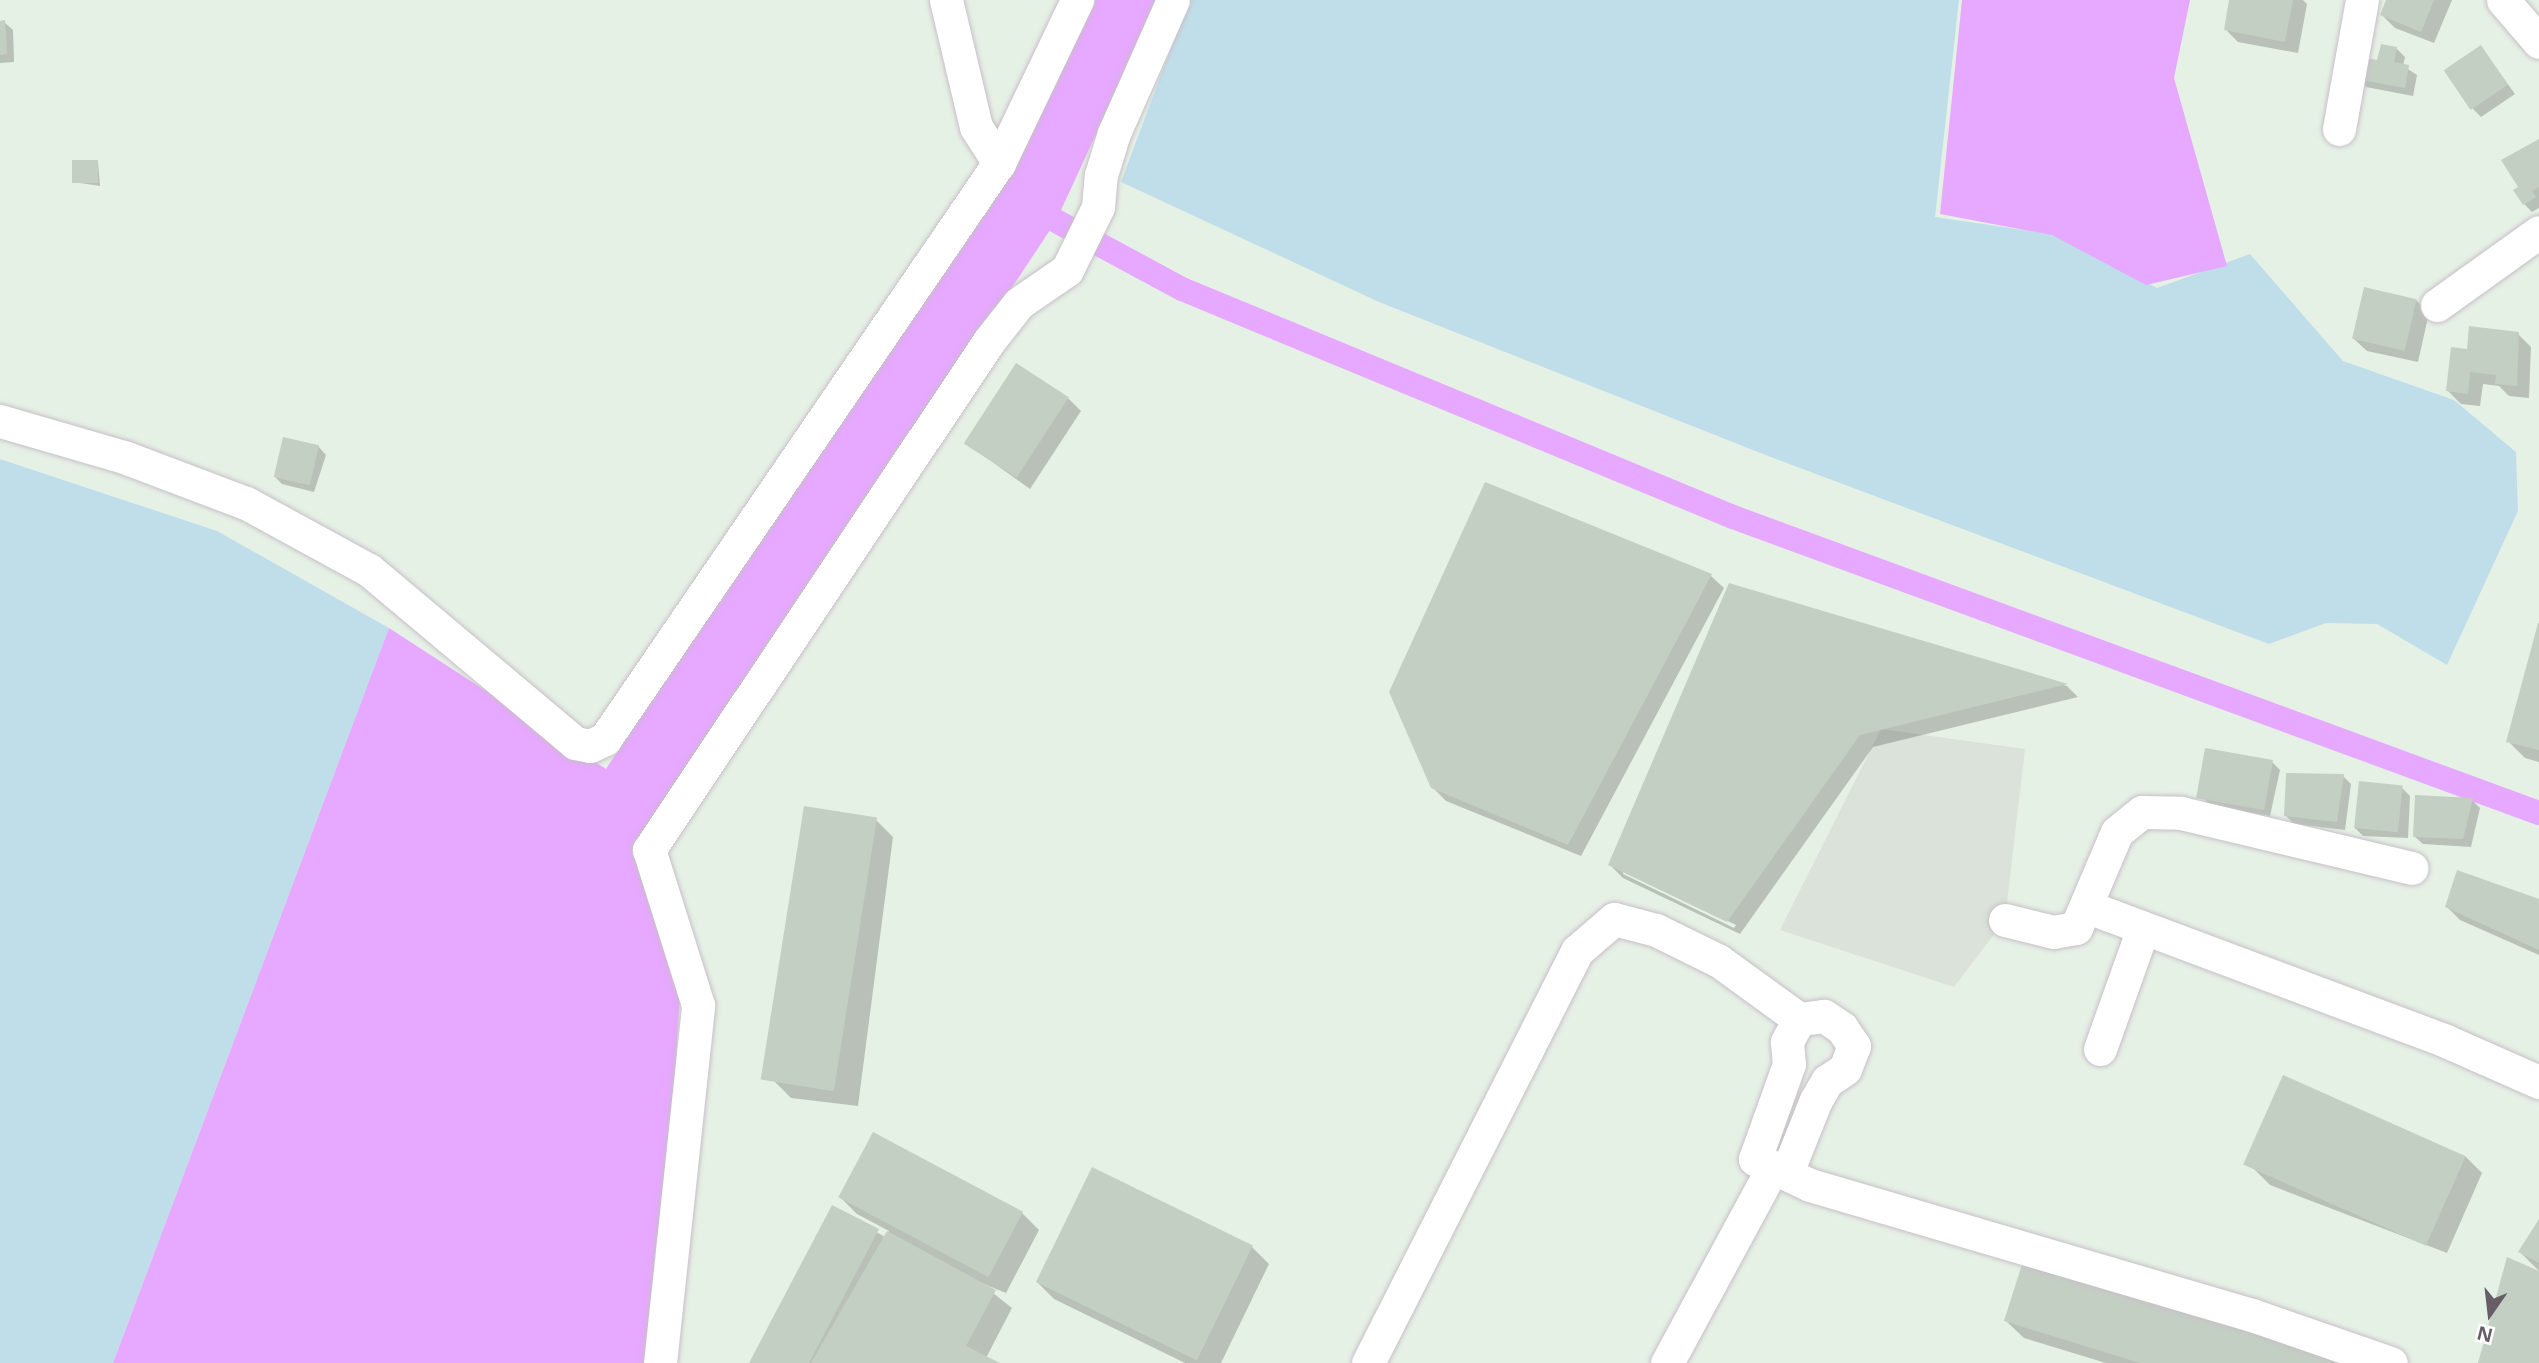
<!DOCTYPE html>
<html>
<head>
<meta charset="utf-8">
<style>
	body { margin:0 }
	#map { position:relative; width:2539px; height:1363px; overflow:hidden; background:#e6f1e6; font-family:"Noto Sans",sans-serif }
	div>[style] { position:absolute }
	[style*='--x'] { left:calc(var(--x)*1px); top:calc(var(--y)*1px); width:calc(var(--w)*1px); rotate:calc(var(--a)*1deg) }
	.industrial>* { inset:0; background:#dae2da }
	.green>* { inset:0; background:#c0deea }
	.water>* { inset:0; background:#e7a8ff }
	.shadow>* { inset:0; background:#0003 }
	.canal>* { height:24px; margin:-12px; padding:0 12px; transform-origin:12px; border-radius:12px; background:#e7a8ff }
	.building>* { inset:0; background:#c4cfc4; transform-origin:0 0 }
	.roads { filter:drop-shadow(0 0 2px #c7bfc7) drop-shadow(0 0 2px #c7bfc7) }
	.minor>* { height:33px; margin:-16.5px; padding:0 16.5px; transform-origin:16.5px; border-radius:16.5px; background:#fff }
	span { translate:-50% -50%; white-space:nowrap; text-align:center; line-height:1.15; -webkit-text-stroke:7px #fff; paint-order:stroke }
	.north { position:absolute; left:2455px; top:1279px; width:70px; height:70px; -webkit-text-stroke:5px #fff; paint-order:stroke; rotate:194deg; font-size:19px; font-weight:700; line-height:28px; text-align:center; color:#665d67 }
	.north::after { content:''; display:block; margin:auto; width:24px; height:32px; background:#665d67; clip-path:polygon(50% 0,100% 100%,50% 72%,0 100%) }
</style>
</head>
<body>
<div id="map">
	<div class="industrial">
		<i style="clip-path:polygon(1881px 729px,2025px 749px,2005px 920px,1954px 987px,1780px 930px)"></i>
	</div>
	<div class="green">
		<i style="clip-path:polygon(1189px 0,1959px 0,1935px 217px,2051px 234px,2157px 288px,2250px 254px,2343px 361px,2454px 400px,2516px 452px,2518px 511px,2447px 665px,2377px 624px,2326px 623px,2269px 644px,1768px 456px,1379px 302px,1121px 182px)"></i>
		<i style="clip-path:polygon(0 459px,217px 531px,389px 628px,113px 1363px,0 1363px)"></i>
	</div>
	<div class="water">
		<i style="clip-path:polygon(1090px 0,1158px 0,1056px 221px,636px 855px,680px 997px,668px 1177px,646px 1363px,113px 1363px,389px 628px,606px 769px,799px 470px)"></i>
		<i style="clip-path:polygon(1962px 0,2190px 0,2174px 78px,2227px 266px,2146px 285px,2052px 235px,1940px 214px)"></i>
	</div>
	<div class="shadow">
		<i style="clip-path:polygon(2231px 0,2303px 0,2307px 4px,2298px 53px,2238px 42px,2226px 30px)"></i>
		<i style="clip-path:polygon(2388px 0,2452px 0,2434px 43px,2395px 28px,2382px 15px)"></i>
		<i style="clip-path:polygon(4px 22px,13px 30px,14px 62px,0 63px,0 23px)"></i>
		<i style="clip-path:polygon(2481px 47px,2515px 94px,2481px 117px,2473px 109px)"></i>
		<i style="clip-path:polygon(2397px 49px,2405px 57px,2403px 66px,2417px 75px,2413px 96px,2366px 87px,2358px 79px)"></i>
		<i style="clip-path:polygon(2539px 141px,2539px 208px,2532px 212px,2524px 204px,2520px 187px)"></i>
		<i style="clip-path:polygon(98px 162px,100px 186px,73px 182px)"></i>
		<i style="clip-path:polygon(2416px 300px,2429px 313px,2418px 362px,2367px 351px,2354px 339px)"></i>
		<i style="clip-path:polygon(2518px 334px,2531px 347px,2529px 398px,2509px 396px,2499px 386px,2483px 384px,2480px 406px,2461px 404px,2448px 391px,2468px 351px)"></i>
		<i style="clip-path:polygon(1068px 398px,1081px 411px,1030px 489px,966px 443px)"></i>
		<i style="clip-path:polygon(318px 446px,326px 455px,314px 492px,282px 484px,274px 476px)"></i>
		<i style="clip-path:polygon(1486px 484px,1711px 576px,1724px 588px,1581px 856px,1446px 801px,1432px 787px)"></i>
		<i style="clip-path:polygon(evenodd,1730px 585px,2067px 686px,2078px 697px,1873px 747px,1740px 934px,1623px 878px,1610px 865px,1730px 585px,1623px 870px,1736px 925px,1734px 928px,1623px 874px,1623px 870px)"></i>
		<i style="clip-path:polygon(2539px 626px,2539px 762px,2525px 758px,2508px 741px)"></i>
		<i style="clip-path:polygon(2272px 762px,2280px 770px,2270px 816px,2211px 806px,2203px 798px)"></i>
		<i style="clip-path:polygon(2343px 776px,2351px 784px,2345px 830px,2294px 824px,2286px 816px)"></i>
		<i style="clip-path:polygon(2402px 788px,2410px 796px,2408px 838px,2363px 836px,2355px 828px)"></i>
		<i style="clip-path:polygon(2472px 800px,2480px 808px,2471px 847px,2423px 844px,2414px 836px)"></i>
		<i style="clip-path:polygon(876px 820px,893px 837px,858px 1106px,791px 1098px,773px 1080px)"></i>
		<i style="clip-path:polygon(2539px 901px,2539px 955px,2460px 920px,2447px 907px)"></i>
		<i style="clip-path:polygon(2465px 1156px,2482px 1173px,2447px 1253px,2270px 1185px,2253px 1168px)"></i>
		<i style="clip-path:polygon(840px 1197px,1022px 1213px,1039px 1230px,1006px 1293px,979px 1282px,1012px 1308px,986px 1358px,996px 1363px,751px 1363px,833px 1207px,885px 1237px,889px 1231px,857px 1214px)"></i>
		<i style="clip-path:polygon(2539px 1223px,2539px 1271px,2520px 1252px)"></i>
		<i style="clip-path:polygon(1252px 1247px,1269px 1264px,1221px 1363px,1185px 1363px,1054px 1299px,1037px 1282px)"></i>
		<i style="clip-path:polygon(2006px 1321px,2354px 1363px,2106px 1363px,2024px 1338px)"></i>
	</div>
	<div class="canal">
		<i style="--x:1056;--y:221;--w:143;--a:28.4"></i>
		<i style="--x:1182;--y:289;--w:596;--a:22.48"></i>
		<i style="--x:1733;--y:517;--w:859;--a:20.17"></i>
	</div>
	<div class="building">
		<i style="clip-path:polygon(2229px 0,2293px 0,2285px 42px,2224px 30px)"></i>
		<i style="clip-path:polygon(2386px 0,2434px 0,2421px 32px,2380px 15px)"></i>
		<i style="clip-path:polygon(5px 20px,7px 54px,0 55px,0 21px)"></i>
		<i style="clip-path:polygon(2381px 44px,2397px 47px,2394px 62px,2409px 65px,2405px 88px,2356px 79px,2361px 57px,2377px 60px)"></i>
		<i style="left:2481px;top:45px;width:48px;height:45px;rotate:56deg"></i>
		<i style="clip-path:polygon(2539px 139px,2539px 187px,2532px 191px,2536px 197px,2523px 205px,2513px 190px,2518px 187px,2501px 160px)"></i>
		<i style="left:72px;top:160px;width:26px;height:23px"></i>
		<i style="left:2364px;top:287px;width:54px;height:53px;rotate:13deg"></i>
		<i style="clip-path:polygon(2469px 326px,2519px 332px,2517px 386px,2495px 384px,2496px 375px,2470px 372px,2468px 394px,2446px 391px,2451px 347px,2467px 349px)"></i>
		<i style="left:1016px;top:363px;width:63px;height:96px;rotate:33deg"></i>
		<i style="left:283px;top:437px;width:37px;height:41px;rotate:13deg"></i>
		<i style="clip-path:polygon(1485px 482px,1712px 574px,1568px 845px,1431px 788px,1389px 692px)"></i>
		<i style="clip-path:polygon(1729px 583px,2068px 684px,1860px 735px,1727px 922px,1608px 865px)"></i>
		<i style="clip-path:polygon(2538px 623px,2539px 623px,2539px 750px,2506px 742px)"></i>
		<i style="left:2205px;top:748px;width:69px;height:51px;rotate:10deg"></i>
		<i style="clip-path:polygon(2286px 773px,2344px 774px,2337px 822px,2284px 816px)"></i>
		<i style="left:2359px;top:781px;width:44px;height:47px;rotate:6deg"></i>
		<i style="clip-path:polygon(2415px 795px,2473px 798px,2463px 839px,2413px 837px)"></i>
		<i style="left:804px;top:806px;width:74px;height:277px;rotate:9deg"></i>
		<i style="clip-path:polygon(2457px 870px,2539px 899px,2539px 950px,2445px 907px)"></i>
		<i style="left:2283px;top:1075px;width:200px;height:98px;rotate:24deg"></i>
		<i style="left:873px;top:1132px;width:170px;height:74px;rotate:28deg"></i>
		<i style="left:1092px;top:1167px;width:179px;height:128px;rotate:26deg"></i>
		<i style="clip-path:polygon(832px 1205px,879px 1229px,809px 1363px,749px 1363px)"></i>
		<i style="clip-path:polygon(2539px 1219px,2539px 1263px,2518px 1252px)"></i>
		<i style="clip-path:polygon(887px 1231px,996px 1290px,966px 1346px,1000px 1363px,811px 1363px)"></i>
		<i style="clip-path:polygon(2507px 1257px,2539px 1271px,2539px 1363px,2478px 1363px)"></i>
		<i style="clip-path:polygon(2024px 1258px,2350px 1363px,2140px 1363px,2004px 1321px)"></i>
	</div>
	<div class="roads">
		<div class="minor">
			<i style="--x:946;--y:0;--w:130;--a:76.7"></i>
			<i style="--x:976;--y:127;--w:43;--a:57.4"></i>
			<i style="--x:2503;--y:0;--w:55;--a:49.4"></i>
			<i style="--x:2339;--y:129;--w:131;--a:-79.9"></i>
			<i style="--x:2437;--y:305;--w:125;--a:-35.6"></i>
			<i style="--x:0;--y:421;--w:129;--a:16.2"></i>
			<i style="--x:124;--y:457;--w:130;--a:20.7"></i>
			<i style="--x:246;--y:503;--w:140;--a:28.6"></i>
			<i style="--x:369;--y:570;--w:269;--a:40"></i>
			<i style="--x:575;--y:743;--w:15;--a:11"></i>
			<i style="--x:590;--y:746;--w:17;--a:-25"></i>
			<i style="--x:605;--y:739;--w:698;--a:-55.63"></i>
			<i style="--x:999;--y:163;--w:181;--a:-64.4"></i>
			<i style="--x:2088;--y:907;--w:382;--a:20.5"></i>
			<i style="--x:2446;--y:1041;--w:102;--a:23.8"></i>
			<i style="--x:2005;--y:920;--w:49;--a:14"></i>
			<i style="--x:2053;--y:932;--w:23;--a:-10"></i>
			<i style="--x:2076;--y:928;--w:104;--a:-66.9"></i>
			<i style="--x:2117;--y:832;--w:32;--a:-39"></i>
			<i style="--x:2142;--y:812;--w:39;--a:1"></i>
			<i style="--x:2181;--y:813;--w:237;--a:13.4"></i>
			<i style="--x:2100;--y:1049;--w:128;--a:-70.4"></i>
			<i style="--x:1787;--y:1172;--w:78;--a:-68.1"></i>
			<i style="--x:1816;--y:1100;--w:22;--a:-60"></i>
			<i style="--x:1827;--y:1081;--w:22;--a:-34"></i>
			<i style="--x:1845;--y:1069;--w:25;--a:-69"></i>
			<i style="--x:1854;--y:1046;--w:22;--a:-124"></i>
			<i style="--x:1842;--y:1028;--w:22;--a:-146"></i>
			<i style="--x:1824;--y:1016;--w:25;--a:173"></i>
			<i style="--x:1799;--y:1019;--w:26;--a:118"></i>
			<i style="--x:1787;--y:1042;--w:22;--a:85"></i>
			<i style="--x:1789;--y:1064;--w:101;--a:109.7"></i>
			<i style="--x:1755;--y:1159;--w:61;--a:25.3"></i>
			<i style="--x:1810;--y:1185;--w:461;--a:16.4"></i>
			<i style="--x:2252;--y:1315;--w:147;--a:19.1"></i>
			<i style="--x:660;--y:1363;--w:360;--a:-83.9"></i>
			<i style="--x:698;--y:1005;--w:163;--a:-107.5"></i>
			<i style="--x:649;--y:850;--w:612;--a:-56.26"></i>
			<i style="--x:989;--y:341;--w:48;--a:-51.7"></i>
			<i style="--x:1019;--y:303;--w:58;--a:-34.5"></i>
			<i style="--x:1067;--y:270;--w:70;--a:-63.8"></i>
			<i style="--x:1098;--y:207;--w:32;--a:-85"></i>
			<i style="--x:1101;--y:175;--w:44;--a:-72.8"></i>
			<i style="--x:1114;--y:133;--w:145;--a:-66.1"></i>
			<i style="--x:1368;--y:1363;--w:462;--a:-63.1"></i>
			<i style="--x:1577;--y:951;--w:49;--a:-40.9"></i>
			<i style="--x:1614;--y:919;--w:43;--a:14.7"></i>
			<i style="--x:1656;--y:930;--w:70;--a:26.2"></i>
			<i style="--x:1719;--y:961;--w:99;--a:35.9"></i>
			<i style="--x:1667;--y:1363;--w:223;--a:-61.6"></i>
		</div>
	</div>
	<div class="north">N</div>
</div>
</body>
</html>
